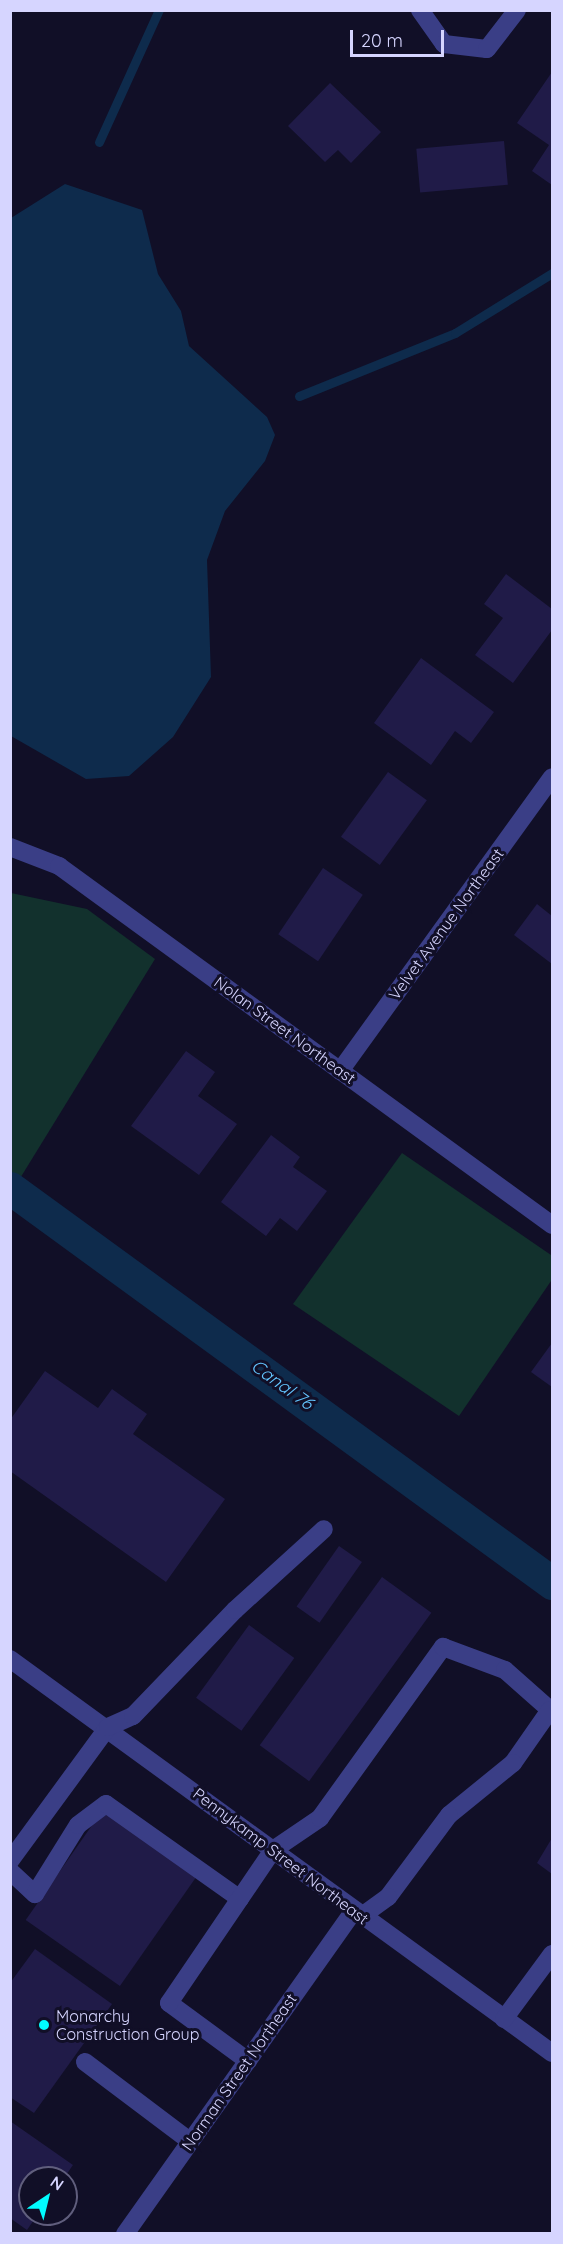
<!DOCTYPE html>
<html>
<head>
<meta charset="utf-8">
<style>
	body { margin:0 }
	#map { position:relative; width:563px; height:2244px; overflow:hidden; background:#110f27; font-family:Quicksand,sans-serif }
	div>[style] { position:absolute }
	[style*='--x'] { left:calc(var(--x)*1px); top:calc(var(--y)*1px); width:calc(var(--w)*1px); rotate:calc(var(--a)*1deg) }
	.green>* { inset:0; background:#12312d }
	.water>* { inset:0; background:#0e2b4c }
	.stream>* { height:9px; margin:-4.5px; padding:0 4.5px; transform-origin:4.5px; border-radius:4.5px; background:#0e2b4c }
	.canal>* { height:33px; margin:-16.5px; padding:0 16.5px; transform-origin:16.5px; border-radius:16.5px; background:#0e2b4c }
	.building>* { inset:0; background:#201b48; transform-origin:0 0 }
	.minor>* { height:18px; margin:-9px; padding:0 9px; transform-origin:9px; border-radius:9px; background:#3a3e86 }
	.dots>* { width:16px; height:16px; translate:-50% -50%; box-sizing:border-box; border:3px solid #110f27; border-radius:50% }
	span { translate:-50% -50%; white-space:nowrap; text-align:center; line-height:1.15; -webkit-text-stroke:6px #110f27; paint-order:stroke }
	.street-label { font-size:16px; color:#d6d5ff }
	.poi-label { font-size:16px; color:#d6d5ff }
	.left { translate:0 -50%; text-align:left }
	.water-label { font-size:18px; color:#63c5ff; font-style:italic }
	.frame { position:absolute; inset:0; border:12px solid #d6d5ff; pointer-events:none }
	.north { position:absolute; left:18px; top:2166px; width:60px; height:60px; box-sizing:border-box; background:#110f27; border:2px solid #605e7d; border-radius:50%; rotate:35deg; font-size:16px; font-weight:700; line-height:24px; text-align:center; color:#d6d5ff }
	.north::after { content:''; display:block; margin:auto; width:21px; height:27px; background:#01fcff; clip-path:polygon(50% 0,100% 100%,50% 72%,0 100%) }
	.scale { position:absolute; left:350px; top:30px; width:94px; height:27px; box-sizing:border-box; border:3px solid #d6d5ff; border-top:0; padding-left:8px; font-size:18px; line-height:21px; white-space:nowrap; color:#d6d5ff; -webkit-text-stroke:4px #110f27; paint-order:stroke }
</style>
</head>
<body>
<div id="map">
	<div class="green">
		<i style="clip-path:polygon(11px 893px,87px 909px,155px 959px,11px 1193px)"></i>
		<i style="clip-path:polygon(402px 1153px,551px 1255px,551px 1281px,459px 1416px,293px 1304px)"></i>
	</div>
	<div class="water">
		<i style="clip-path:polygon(65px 184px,142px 210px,158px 274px,181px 311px,189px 346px,267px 417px,275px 435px,265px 461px,225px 511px,207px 560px,211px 677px,173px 737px,129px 776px,86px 779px,11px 736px,11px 218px)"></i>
	</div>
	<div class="stream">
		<i style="--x:99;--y:142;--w:145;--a:-65.6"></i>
		<i style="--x:299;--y:396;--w:168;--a:-22"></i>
		<i style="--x:455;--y:333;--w:114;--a:-31.7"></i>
	</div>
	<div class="canal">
		<i style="--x:10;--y:1188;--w:671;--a:36.08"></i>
	</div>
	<div class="building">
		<i style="clip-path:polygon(552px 72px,552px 185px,532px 171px,549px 145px,517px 123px)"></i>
		<i style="clip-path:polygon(330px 83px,381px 132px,351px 163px,338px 150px,325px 162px,288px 126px)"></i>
		<i style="left:504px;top:141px;width:44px;height:88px;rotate:85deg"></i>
		<i style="clip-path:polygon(506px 574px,552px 609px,552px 630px,513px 683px,475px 655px,503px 618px,484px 604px)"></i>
		<i style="clip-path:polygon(421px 658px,494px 712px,471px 743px,455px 731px,431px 765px,374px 723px)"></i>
		<i style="left:388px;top:772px;width:48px;height:80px;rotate:36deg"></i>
		<i style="left:323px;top:868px;width:48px;height:80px;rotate:34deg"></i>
		<i style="clip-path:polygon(537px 904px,552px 916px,552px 964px,514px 935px)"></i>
		<i style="clip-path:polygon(186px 1051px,215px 1072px,198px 1096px,237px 1124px,199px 1175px,131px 1126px)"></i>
		<i style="clip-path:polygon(271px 1135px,300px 1157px,293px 1167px,327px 1191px,297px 1231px,280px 1218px,266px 1236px,221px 1202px)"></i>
		<i style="clip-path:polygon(552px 1343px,552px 1387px,531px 1372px)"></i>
		<i style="clip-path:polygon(45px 1371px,98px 1408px,112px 1389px,147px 1414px,133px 1434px,225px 1499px,166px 1582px,10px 1471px,10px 1420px)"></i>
		<i style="left:339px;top:1546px;width:28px;height:74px;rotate:35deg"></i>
		<i style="left:382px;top:1577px;width:61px;height:208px;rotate:36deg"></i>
		<i style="left:249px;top:1625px;width:56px;height:90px;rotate:36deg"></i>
		<i style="left:102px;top:1811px;width:115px;height:133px;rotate:35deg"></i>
		<i style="clip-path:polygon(552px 1838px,552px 1874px,537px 1863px)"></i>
		<i style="clip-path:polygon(35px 1949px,112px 2004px,34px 2113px,10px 2097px,10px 1983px)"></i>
		<i style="clip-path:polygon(10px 2121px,73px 2165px,64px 2178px,30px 2178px,30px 2214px,38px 2214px,27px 2230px,10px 2218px)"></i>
	</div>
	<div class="minor">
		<i style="--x:420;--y:10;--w:42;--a:54.8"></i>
		<i style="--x:444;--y:44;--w:43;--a:6.6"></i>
		<i style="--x:487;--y:49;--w:49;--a:-52.4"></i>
		<i style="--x:10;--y:847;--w:53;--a:21.2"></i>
		<i style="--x:59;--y:866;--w:610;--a:36.06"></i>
		<i style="--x:340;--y:1071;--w:362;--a:-54.2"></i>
		<i style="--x:10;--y:1659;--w:670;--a:36.01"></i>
		<i style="--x:10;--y:1861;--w:166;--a:-53.8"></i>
		<i style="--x:108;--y:1727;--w:27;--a:-24"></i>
		<i style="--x:133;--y:1716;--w:147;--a:-46.1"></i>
		<i style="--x:235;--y:1610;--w:120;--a:-42.3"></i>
		<i style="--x:10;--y:1871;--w:34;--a:43"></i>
		<i style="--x:35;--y:1894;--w:81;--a:-58.1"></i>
		<i style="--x:78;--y:1825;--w:35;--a:-37"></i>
		<i style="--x:106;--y:1804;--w:164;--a:35.3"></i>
		<i style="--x:504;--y:2019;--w:81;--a:-53.6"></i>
		<i style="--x:248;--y:2061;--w:98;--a:-143.7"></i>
		<i style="--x:169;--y:2003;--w:185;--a:-55.8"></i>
		<i style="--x:273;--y:1850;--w:57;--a:-34.2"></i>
		<i style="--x:320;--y:1818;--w:211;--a:-54.3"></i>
		<i style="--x:443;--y:1647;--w:66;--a:20.4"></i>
		<i style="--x:505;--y:1670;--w:60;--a:41.6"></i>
		<i style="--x:550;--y:1710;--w:65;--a:124.9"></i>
		<i style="--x:513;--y:1763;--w:82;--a:140.9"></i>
		<i style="--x:449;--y:1815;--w:102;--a:126.6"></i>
		<i style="--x:388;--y:1897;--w:32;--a:144"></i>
		<i style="--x:85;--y:2062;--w:131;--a:37"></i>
		<i style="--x:125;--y:2234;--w:396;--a:-54.7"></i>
	</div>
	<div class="dots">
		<i style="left:44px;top:2025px;background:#01fcff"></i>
	</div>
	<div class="street-label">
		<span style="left:446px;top:924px;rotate:-54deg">Velvet Avenue Northeast</span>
		<span style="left:285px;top:1030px;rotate:36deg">Nolan Street Northeast</span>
		<span style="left:281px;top:1856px;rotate:37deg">Pennykamp Street Northeast</span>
		<span style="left:239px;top:2072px;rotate:-55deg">Norman Street Northeast</span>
	</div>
	<div class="poi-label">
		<span class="left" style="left:56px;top:2025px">Monarchy<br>Construction Group</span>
	</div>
	<div class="water-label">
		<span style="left:282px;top:1385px;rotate:36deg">Canal 76</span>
	</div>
	<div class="frame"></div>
	<div class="north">N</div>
	<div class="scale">20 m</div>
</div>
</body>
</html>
